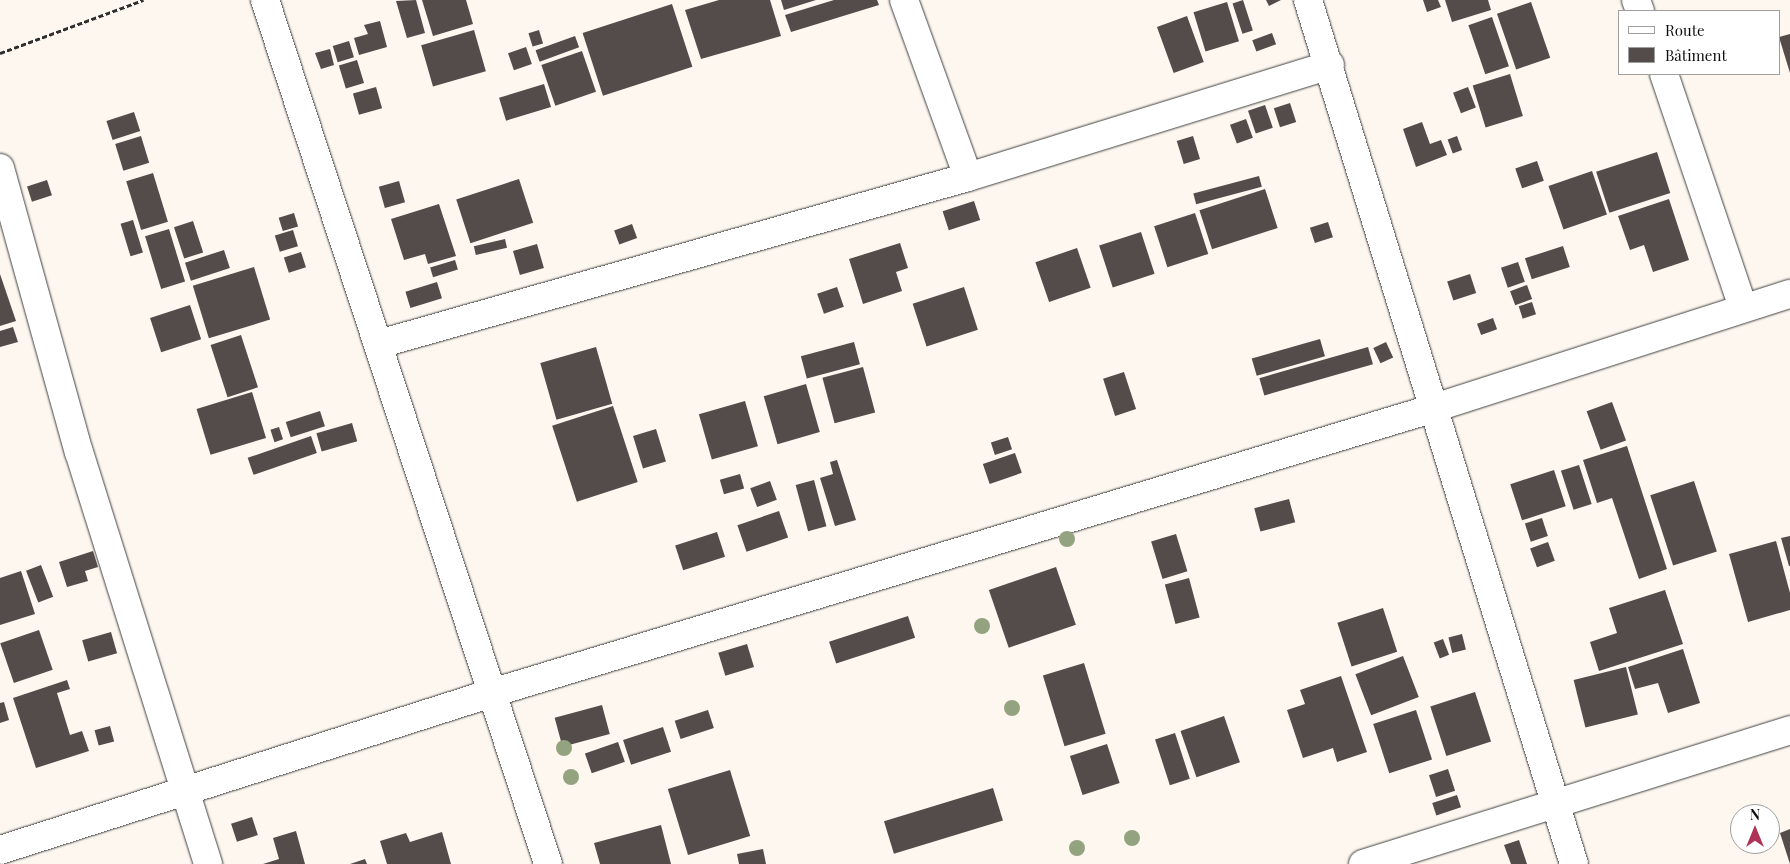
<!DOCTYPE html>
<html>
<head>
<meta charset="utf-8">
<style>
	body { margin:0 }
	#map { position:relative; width:1790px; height:864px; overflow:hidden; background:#fdf7ef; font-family:"Playfair Display",serif }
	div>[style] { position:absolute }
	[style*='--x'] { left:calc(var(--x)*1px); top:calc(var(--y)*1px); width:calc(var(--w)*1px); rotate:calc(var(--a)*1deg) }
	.building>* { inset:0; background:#544c4a; transform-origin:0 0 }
	.path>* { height:3px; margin-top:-1.5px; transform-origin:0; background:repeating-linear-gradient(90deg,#2f2f2f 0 5px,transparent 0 7.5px) }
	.roads { filter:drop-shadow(0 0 1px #404040) drop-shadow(0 0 1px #404040) }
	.minor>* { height:28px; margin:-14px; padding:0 14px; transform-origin:14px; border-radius:14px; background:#fff }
	.trees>* { width:16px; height:16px; margin:-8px; border-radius:50%; background:#93a37f }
	span { translate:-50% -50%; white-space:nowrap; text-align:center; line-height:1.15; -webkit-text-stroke:5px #fff; paint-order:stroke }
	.legend { position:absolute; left:1618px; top:10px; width:162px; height:65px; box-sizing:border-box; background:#fff; border:1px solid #9e9e9e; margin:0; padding:6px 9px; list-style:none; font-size:15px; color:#0d0d0d }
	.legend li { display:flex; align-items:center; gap:10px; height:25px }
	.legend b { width:25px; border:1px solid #9e9e9e }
	.north { position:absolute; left:1730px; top:804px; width:50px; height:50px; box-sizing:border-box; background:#fff; border:1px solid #9e9e9e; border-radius:50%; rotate:0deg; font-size:14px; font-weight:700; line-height:20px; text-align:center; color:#0d0d0d }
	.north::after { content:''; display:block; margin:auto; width:18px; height:22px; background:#af3355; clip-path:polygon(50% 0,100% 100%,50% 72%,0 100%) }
</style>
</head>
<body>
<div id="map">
	<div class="building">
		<i style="clip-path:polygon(416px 0,425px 33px,407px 38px,396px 1px)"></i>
		<i style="clip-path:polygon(422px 0,466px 0,473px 24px,433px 36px)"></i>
		<i style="clip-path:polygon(719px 0,770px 0,781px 36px,701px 59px,685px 10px)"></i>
		<i style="clip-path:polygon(781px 0,816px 0,784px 10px)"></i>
		<i style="clip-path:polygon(834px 0,877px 0,879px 5px,791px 32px,785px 15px)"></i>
		<i style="left:1243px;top:0;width:32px;height:11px;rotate:72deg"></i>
		<i style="clip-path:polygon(1266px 0,1281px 0,1269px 6px)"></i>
		<i style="clip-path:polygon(1423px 0,1438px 0,1441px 7px,1427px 12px)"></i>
		<i style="clip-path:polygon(1445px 0,1488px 0,1491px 10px,1452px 22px)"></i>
		<i style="left:1227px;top:2px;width:41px;height:35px;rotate:73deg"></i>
		<i style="left:1531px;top:2px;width:59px;height:36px;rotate:71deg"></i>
		<i style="left:672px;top:4px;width:66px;height:94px;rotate:72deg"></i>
		<i style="left:1187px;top:16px;width:49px;height:32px;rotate:70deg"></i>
		<i style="left:1492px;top:17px;width:52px;height:25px;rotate:71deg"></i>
		<i style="clip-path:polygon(380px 21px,387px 47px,359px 55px,354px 38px,368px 34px,364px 25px)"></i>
		<i style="left:474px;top:30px;width:43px;height:55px;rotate:74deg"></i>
		<i style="left:539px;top:30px;width:14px;height:11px;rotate:73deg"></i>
		<i style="left:1272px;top:33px;width:12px;height:21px;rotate:70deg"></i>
		<i style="clip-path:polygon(1790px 34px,1790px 73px,1779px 37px)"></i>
		<i style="left:575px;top:36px;width:12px;height:42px;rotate:70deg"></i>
		<i style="left:349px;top:41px;width:17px;height:17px;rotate:73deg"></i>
		<i style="left:526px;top:47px;width:18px;height:19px;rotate:71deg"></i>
		<i style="clip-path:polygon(330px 49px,334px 65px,321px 69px,315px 53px)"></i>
		<i style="left:582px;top:51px;width:43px;height:43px;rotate:71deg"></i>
		<i style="left:357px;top:60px;width:24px;height:19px;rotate:73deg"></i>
		<i style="left:1510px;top:74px;width:44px;height:39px;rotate:73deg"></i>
		<i style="left:544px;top:84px;width:24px;height:47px;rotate:73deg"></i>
		<i style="left:376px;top:87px;width:22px;height:24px;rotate:74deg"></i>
		<i style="left:1468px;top:87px;width:22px;height:16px;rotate:69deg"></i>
		<i style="left:1290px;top:103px;width:20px;height:17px;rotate:72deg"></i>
		<i style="left:1265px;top:105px;width:24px;height:18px;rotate:71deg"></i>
		<i style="left:134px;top:112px;width:20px;height:29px;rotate:72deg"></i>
		<i style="left:1246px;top:119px;width:20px;height:17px;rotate:70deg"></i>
		<i style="clip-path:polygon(1422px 122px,1430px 144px,1441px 140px,1447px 155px,1416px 167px,1403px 129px)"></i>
		<i style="left:141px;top:136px;width:28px;height:27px;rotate:73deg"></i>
		<i style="left:1193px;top:136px;width:24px;height:17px;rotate:73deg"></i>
		<i style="left:1457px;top:136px;width:15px;height:10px;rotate:70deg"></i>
		<i style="left:1657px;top:152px;width:43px;height:64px;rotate:72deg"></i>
		<i style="left:1537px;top:161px;width:21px;height:23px;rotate:71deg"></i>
		<i style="left:1592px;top:171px;width:46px;height:46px;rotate:71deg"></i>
		<i style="left:153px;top:173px;width:51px;height:28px;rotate:73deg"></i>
		<i style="left:1259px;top:176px;width:11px;height:68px;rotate:75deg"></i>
		<i style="left:519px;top:179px;width:46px;height:66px;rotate:72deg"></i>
		<i style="left:47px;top:180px;width:16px;height:21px;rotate:72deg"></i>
		<i style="left:399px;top:181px;width:22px;height:21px;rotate:74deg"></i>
		<i style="left:1265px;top:189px;width:41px;height:69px;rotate:72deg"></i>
		<i style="clip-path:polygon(1669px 199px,1689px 260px,1653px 272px,1644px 245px,1630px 250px,1618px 216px)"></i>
		<i style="left:974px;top:201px;width:20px;height:33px;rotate:72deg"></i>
		<i style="clip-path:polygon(439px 204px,456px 256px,428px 264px,425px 254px,404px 260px,391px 219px)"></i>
		<i style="left:294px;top:213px;width:14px;height:16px;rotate:73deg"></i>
		<i style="left:1195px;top:213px;width:43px;height:43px;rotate:72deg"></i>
		<i style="left:133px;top:220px;width:34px;height:13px;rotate:73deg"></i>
		<i style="left:193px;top:221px;width:33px;height:20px;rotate:72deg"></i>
		<i style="left:1328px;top:222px;width:16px;height:19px;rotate:72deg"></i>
		<i style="left:632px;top:224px;width:15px;height:19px;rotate:70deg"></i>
		<i style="left:169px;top:229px;width:55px;height:25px;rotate:73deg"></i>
		<i style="left:293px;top:230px;width:17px;height:19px;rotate:73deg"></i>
		<i style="left:1141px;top:232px;width:44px;height:44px;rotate:72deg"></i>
		<i style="left:505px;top:239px;width:9px;height:32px;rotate:77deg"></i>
		<i style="clip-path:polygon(900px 243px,908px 268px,896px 272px,902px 291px,863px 304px,849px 259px)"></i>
		<i style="left:537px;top:244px;width:25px;height:25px;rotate:74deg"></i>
		<i style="left:1563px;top:246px;width:22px;height:40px;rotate:72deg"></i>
		<i style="left:1077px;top:248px;width:42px;height:44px;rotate:71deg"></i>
		<i style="left:224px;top:250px;width:19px;height:41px;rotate:72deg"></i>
		<i style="left:301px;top:252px;width:16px;height:18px;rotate:72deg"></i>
		<i style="left:455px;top:260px;width:10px;height:26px;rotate:73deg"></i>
		<i style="left:1518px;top:262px;width:21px;height:18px;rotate:71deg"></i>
		<i style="left:254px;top:267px;width:55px;height:64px;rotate:73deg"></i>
		<i style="clip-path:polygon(0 274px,16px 321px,0 326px)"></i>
		<i style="left:1470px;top:274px;width:20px;height:24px;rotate:72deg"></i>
		<i style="left:437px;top:282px;width:17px;height:33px;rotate:73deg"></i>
		<i style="left:1527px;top:285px;width:15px;height:18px;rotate:70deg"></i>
		<i style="left:837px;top:287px;width:21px;height:21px;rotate:71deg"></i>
		<i style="left:964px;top:287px;width:45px;height:54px;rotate:72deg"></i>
		<i style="left:1532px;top:302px;width:13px;height:14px;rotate:72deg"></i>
		<i style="left:190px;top:305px;width:36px;height:42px;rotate:72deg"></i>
		<i style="left:1493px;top:318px;width:12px;height:17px;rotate:70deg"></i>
		<i style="clip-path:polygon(13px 327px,18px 342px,0 347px,0 331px)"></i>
		<i style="left:241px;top:335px;width:55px;height:32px;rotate:72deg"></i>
		<i style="left:1320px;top:339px;width:18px;height:71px;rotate:74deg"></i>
		<i style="left:854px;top:342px;width:23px;height:55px;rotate:75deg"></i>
		<i style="left:1386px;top:342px;width:17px;height:14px;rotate:65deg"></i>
		<i style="left:596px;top:347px;width:59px;height:58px;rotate:74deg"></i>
		<i style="left:1368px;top:347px;width:18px;height:113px;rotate:74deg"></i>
		<i style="left:863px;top:367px;width:47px;height:42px;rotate:75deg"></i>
		<i style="left:1124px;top:372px;width:39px;height:22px;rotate:72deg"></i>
		<i style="left:806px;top:384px;width:50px;height:44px;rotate:74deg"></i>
		<i style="left:252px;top:392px;width:48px;height:58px;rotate:73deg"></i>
		<i style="left:745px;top:401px;width:47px;height:48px;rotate:74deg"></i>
		<i style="left:1612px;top:402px;width:41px;height:27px;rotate:70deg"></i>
		<i style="left:613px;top:406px;width:80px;height:64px;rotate:72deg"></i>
		<i style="left:320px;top:411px;width:16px;height:36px;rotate:72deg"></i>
		<i style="left:352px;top:423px;width:19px;height:37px;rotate:74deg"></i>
		<i style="left:279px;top:427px;width:13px;height:9px;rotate:72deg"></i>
		<i style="left:656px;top:429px;width:34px;height:24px;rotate:73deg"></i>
		<i style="left:311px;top:436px;width:18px;height:67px;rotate:71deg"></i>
		<i style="left:1008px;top:437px;width:13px;height:18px;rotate:72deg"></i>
		<i style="clip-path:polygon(1627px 446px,1667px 569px,1639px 579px,1612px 498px,1597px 503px,1583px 460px)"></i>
		<i style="left:1015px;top:453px;width:21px;height:34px;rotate:71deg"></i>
		<i style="clip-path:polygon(837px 460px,856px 520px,835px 526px,820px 478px,833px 474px,830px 462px)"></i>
		<i style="left:1579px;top:465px;width:41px;height:19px;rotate:72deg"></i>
		<i style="left:1554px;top:470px;width:38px;height:46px;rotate:72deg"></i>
		<i style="left:740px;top:474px;width:15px;height:21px;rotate:74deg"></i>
		<i style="left:814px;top:480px;width:48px;height:19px;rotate:75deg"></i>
		<i style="left:770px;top:481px;width:20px;height:21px;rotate:70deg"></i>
		<i style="left:1694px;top:481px;width:74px;height:46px;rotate:72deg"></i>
		<i style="left:1289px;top:499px;width:24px;height:36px;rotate:75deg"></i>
		<i style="left:779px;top:511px;width:28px;height:44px;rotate:71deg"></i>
		<i style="left:1542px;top:518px;width:19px;height:18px;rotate:72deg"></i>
		<i style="left:717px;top:532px;width:26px;height:44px;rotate:72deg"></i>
		<i style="left:1176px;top:534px;width:39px;height:26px;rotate:73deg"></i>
		<i style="clip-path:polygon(1790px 536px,1790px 566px,1789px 566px,1781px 538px)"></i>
		<i style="clip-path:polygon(1776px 541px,1790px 593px,1790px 610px,1748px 622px,1729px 554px)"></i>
		<i style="left:1548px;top:542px;width:20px;height:19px;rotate:70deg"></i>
		<i style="clip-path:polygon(93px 551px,98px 567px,85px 571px,88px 581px,67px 587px,59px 562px)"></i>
		<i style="left:41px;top:565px;width:34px;height:16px;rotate:69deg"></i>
		<i style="left:1056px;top:567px;width:61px;height:71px;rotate:71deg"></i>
		<i style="clip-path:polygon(21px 571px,35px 614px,0 625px,0 578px)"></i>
		<i style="left:1189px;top:578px;width:41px;height:25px;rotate:75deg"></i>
		<i style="clip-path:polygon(1665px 590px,1683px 644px,1599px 671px,1590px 642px,1617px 633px,1609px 608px)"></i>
		<i style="left:1383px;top:608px;width:46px;height:48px;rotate:72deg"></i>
		<i style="left:908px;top:616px;width:23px;height:83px;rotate:72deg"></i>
		<i style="left:39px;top:630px;width:42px;height:41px;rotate:71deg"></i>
		<i style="left:111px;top:632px;width:22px;height:30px;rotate:74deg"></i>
		<i style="left:1462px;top:634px;width:16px;height:14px;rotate:76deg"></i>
		<i style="left:1443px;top:639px;width:17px;height:10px;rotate:69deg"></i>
		<i style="left:747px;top:644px;width:24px;height:30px;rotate:73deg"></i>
		<i style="clip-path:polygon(1683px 649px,1700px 703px,1668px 713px,1658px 683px,1635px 689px,1628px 667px)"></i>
		<i style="left:1403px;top:656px;width:44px;height:51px;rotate:69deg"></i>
		<i style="left:1084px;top:663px;width:74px;height:43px;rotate:73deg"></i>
		<i style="left:1626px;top:667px;width:49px;height:54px;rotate:76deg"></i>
		<i style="clip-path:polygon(1341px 676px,1367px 752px,1337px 762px,1333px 748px,1303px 758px,1287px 710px,1305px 704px,1300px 690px)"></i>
		<i style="clip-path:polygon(67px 680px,70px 689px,57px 693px,70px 735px,82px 731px,89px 751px,36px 768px,13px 698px)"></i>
		<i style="left:1475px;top:692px;width:52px;height:47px;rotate:72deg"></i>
		<i style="clip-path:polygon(4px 702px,9px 720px,0 723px,0 703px)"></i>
		<i style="left:602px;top:705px;width:30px;height:49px;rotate:75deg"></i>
		<i style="left:708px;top:710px;width:19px;height:35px;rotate:72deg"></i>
		<i style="left:1416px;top:710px;width:52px;height:45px;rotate:72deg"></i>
		<i style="left:1224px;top:716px;width:49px;height:46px;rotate:71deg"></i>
		<i style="left:110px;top:726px;width:16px;height:16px;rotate:75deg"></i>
		<i style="left:663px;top:727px;width:26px;height:42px;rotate:72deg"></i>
		<i style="left:1175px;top:733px;width:48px;height:21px;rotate:72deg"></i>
		<i style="left:618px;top:742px;width:21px;height:35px;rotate:71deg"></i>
		<i style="left:1107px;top:744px;width:41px;height:39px;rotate:72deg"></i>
		<i style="left:1448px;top:769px;width:23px;height:20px;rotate:72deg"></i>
		<i style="left:730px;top:770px;width:69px;height:65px;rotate:73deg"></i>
		<i style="left:993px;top:788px;width:34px;height:114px;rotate:73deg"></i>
		<i style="left:1457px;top:795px;width:13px;height:26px;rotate:72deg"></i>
		<i style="left:252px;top:817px;width:19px;height:22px;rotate:72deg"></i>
		<i style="clip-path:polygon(661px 825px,671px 864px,600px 864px,594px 843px)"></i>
		<i style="clip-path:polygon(1790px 829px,1790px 864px,1780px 833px)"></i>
		<i style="clip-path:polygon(296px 831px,305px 864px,263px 864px,279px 859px,273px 838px)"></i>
		<i style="clip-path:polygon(442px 832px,451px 864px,387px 864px,380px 841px,406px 833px,410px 842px)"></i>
		<i style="clip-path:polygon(1519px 840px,1527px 864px,1511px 864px,1504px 845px)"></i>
		<i style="clip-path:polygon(763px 849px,766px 864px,739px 864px,737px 854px)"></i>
		<i style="clip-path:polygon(365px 859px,367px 864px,350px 864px)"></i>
	</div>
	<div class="path">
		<i style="--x:0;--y:53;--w:153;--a:-20.3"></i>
	</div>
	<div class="roads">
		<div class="minor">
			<i style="--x:265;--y:0;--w:909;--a:71.86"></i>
			<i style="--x:904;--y:0;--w:188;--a:70.1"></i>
			<i style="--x:1308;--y:0;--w:904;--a:72.89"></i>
			<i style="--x:1636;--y:0;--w:12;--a:70"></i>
			<i style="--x:1664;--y:74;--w:247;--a:71.3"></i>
			<i style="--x:0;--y:168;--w:295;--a:74.5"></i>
			<i style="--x:79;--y:452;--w:432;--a:72.6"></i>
			<i style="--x:379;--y:344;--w:612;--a:-15.83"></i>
			<i style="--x:968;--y:177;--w:379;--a:-17.2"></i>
			<i style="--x:0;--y:850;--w:520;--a:-17.7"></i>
			<i style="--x:495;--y:692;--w:978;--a:-16.82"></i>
			<i style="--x:1431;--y:409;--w:377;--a:-17.8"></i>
			<i style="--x:1363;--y:864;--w:448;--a:-17.4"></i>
		</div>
	</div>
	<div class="trees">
		<i style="left:1067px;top:539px"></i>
		<i style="left:982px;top:626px"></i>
		<i style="left:1012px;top:708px"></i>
		<i style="left:564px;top:748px"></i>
		<i style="left:571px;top:777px"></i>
		<i style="left:1132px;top:838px"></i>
		<i style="left:1077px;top:848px"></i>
	</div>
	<ul class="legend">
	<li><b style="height:6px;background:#fff"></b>Route</li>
	<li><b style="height:14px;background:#544c4a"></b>Bâtiment</li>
	</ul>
	<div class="north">N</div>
</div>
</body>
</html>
